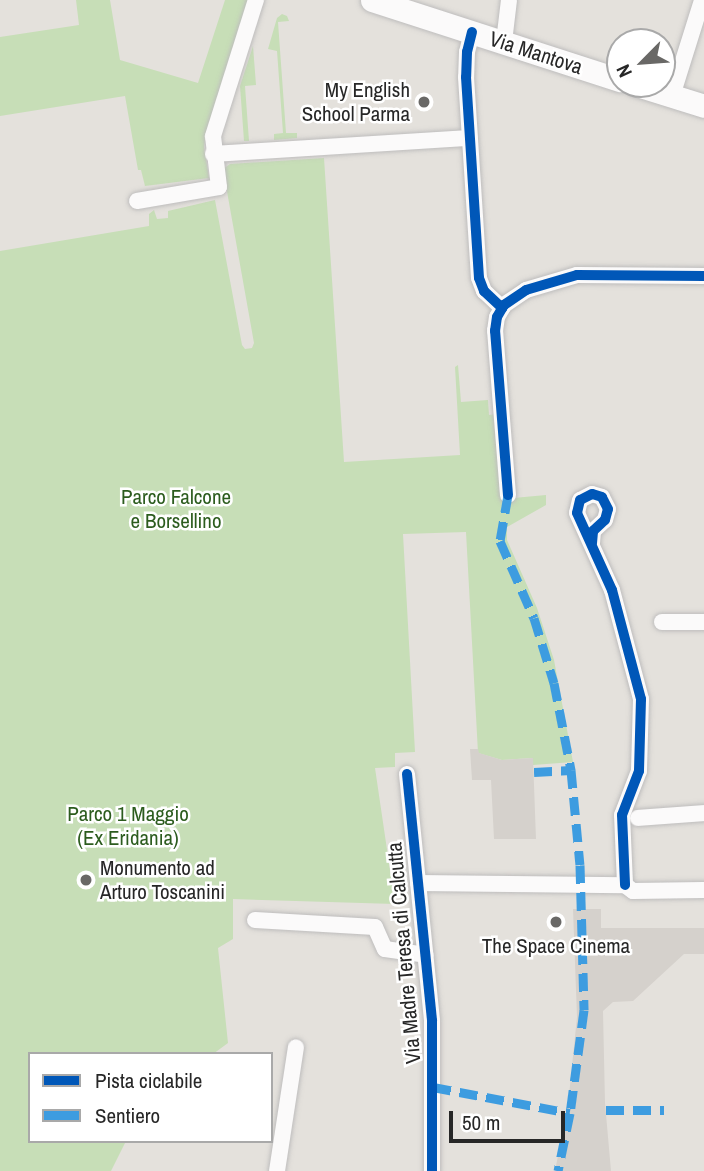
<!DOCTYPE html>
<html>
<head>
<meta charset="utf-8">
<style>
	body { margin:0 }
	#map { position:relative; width:704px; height:1171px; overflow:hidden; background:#e4e1dc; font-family:"Archivo Narrow",sans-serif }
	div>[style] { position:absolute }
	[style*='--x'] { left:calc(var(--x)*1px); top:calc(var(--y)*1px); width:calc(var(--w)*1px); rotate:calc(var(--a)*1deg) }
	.green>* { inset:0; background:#c7deb7 }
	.plaza>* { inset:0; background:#d5d1cc }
	.roads { filter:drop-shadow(0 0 2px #bebdbd) drop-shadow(0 0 2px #bebdbd) }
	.minor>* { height:16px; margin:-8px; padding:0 8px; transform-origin:8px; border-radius:8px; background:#fbfafa }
	.secondary>* { height:23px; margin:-11.5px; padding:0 11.5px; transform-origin:11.5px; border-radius:11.5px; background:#fbfafa }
	.quiet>* { height:9px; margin-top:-4.5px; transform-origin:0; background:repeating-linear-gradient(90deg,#3d9ce0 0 18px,transparent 0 27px) }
	.cycleway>* { height:10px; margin:-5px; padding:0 5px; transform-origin:5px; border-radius:5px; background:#0057b8 }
	.dots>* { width:19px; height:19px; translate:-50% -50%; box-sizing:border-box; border:4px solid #fff; border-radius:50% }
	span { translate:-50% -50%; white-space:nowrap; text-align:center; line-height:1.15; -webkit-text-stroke:5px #fff; paint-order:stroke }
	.street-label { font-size:21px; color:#272727 }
	.poi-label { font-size:21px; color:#272727 }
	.right { translate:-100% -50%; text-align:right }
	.left { translate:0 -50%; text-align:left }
	.park-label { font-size:21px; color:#2c5c1e }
	.legend { position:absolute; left:28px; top:1052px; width:245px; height:91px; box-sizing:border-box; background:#fff; border:2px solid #a9a9a9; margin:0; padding:9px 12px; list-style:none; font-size:21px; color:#272727 }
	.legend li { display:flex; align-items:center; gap:14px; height:35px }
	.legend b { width:35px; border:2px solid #a9a9a9 }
	.north { position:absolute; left:606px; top:28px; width:70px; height:70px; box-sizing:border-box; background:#fff; border:2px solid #a9a9a9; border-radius:50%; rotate:245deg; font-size:19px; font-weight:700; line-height:28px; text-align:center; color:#272727 }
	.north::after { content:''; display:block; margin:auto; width:24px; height:32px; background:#696866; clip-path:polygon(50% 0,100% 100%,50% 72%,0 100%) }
	.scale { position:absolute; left:449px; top:1111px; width:116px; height:32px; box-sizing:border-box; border:4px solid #272727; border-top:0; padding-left:9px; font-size:21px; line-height:24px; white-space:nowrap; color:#272727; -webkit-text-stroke:5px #fff; paint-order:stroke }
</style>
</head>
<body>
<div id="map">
	<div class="green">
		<i style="clip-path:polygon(76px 0,110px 0,120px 60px,198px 83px,225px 0,248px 0,206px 133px,204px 147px,209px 178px,145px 186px,141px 170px,138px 170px,125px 96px,0 116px,0 37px,79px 25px)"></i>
		<i style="clip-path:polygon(282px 14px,287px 16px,289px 21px,278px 22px,286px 133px,297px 133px,297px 138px,274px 140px,274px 134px,283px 133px,277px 51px,268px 49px,277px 18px)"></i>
		<i style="clip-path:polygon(253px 46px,256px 85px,245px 86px,249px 141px,244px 141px,240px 86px)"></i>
		<i style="clip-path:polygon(324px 158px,344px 462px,460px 455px,455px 367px,458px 365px,461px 402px,488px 400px,489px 415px,496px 414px,502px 499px,546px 495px,546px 505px,507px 527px,507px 540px,537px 608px,554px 660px,573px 762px,533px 765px,533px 758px,502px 760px,478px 753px,466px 532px,403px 534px,415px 752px,395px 753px,395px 767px,375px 768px,395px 904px,233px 899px,233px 939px,218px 948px,228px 1043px,213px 1054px,30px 1054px,30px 1141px,126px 1141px,111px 1171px,0 1171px,0 251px,149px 226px,149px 214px,154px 210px,157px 219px,168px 218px,168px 211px,215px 200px,242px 345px,245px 349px,252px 348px,254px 343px,223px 169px,230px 164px)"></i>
	</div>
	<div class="plaza">
		<i style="clip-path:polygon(470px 749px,478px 749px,479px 753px,502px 760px,533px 758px,536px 839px,494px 839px,491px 780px,472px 780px)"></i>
		<i style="clip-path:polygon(573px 909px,601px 909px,601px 928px,704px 928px,704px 954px,684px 954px,633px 1001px,613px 1002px,603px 1011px,605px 1103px,611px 1171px,555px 1171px,568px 1105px,577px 1017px)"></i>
	</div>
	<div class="roads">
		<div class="minor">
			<i style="--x:472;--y:32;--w:21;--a:104"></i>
			<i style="--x:467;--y:52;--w:25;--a:92"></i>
			<i style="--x:466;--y:77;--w:201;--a:86.3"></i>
			<i style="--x:479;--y:278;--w:14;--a:69"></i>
			<i style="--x:484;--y:291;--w:25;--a:43"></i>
			<i style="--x:504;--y:42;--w:42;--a:-83.2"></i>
			<i style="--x:672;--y:96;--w:101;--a:-72.6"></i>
			<i style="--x:213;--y:154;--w:257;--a:-3.6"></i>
			<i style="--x:137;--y:201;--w:83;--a:-9.7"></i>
			<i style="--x:219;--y:187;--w:51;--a:-96.7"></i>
			<i style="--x:213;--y:136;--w:143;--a:-72.5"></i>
			<i style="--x:508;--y:495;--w:165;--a:-94.5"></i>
			<i style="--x:495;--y:331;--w:14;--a:-82"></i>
			<i style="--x:497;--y:317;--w:14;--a:-60"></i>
			<i style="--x:504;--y:305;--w:27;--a:-34"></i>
			<i style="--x:526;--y:290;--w:53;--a:-16.4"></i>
			<i style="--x:577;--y:275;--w:127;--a:0.5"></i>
			<i style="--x:592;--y:543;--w:12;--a:-85"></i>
			<i style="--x:593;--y:531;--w:16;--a:-43"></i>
			<i style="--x:605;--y:520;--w:11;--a:-75"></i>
			<i style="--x:608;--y:509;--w:13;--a:-117"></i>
			<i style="--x:602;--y:497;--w:10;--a:-163"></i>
			<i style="--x:592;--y:494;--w:13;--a:153"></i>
			<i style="--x:580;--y:500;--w:13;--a:103"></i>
			<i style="--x:577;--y:513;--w:85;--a:65.6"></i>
			<i style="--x:612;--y:590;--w:113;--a:75.1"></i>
			<i style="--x:641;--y:699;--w:72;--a:91.6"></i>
			<i style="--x:639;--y:771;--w:47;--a:111.1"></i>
			<i style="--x:622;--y:815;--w:70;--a:87.5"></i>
			<i style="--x:662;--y:622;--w:42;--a:0"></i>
			<i style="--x:407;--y:774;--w:248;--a:84.2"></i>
			<i style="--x:432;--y:1021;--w:150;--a:90"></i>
			<i style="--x:638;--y:818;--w:66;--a:-4.3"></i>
			<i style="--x:418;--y:883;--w:207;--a:0.6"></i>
			<i style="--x:625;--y:885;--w:10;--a:37"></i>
			<i style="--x:633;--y:891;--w:71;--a:-0.8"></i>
			<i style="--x:255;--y:920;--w:120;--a:3.3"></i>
			<i style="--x:375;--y:927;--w:24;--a:66"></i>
			<i style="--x:385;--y:949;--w:41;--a:8.3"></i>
			<i style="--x:277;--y:1171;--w:125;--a:-81.3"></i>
		</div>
		<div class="secondary">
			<i style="--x:372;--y:0;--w:261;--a:17.9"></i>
			<i style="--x:634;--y:84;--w:73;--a:17.4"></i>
		</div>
	</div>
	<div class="quiet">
		<i style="--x:508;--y:495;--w:47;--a:99.9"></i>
		<i style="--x:500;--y:541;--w:84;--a:66.2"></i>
		<i style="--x:534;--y:618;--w:68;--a:72.9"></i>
		<i style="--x:554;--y:683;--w:89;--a:78.9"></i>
		<i style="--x:571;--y:770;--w:95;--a:84.6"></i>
		<i style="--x:580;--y:865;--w:145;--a:88.4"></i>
		<i style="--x:584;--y:1010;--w:104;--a:97.7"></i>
		<i style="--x:570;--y:1113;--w:59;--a:101.7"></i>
		<i style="--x:534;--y:772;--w:37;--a:-3"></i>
		<i style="--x:433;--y:1087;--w:139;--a:10.7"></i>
		<i style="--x:606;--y:1110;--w:58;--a:0"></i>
	</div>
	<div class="cycleway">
		<i style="--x:472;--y:32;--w:21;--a:104"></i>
		<i style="--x:467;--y:52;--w:25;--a:92"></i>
		<i style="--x:466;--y:77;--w:201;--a:86.3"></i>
		<i style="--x:479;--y:278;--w:14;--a:69"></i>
		<i style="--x:484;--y:291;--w:25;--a:43"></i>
		<i style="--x:508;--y:495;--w:165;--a:-94.5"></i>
		<i style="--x:495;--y:331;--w:14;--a:-82"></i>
		<i style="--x:497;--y:317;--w:14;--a:-60"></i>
		<i style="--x:504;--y:305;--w:27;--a:-34"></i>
		<i style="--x:526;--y:290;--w:53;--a:-16.4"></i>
		<i style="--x:577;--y:275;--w:127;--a:0.5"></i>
		<i style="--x:592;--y:543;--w:12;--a:-85"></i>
		<i style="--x:593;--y:531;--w:16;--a:-43"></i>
		<i style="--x:605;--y:520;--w:11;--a:-75"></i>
		<i style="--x:608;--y:509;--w:13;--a:-117"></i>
		<i style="--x:602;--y:497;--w:10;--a:-163"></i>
		<i style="--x:592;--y:494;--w:13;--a:153"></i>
		<i style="--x:580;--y:500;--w:13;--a:103"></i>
		<i style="--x:577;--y:513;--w:85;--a:65.6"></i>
		<i style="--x:612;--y:590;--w:113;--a:75.1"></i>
		<i style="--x:641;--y:699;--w:72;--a:91.6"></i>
		<i style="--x:639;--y:771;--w:47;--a:111.1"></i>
		<i style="--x:622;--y:815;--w:70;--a:87.5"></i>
		<i style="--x:407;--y:774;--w:248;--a:84.2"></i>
		<i style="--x:432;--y:1021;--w:150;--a:90"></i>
	</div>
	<div class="dots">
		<i style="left:424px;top:102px;background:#696866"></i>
		<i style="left:86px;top:880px;background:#696866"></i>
		<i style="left:556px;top:922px;background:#696866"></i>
	</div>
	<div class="street-label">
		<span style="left:536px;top:53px;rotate:18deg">Via Mantova</span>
		<span style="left:404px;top:953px;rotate:-95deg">Via Madre Teresa di Calcutta</span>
	</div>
	<div class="poi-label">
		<span class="right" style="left:410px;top:102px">My English<br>School Parma</span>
		<span class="left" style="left:100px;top:880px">Monumento ad<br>Arturo Toscanini</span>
		<span style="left:556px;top:946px">The Space Cinema</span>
	</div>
	<div class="park-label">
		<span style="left:176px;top:509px">Parco Falcone<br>e Borsellino</span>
		<span style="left:128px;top:826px">Parco 1 Maggio<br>(Ex Eridania)</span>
	</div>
	<ul class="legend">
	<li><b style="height:9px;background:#0057b8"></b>Pista ciclabile</li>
	<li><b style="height:9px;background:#3d9ce0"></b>Sentiero</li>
	</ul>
	<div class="north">N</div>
	<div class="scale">50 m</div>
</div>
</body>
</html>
